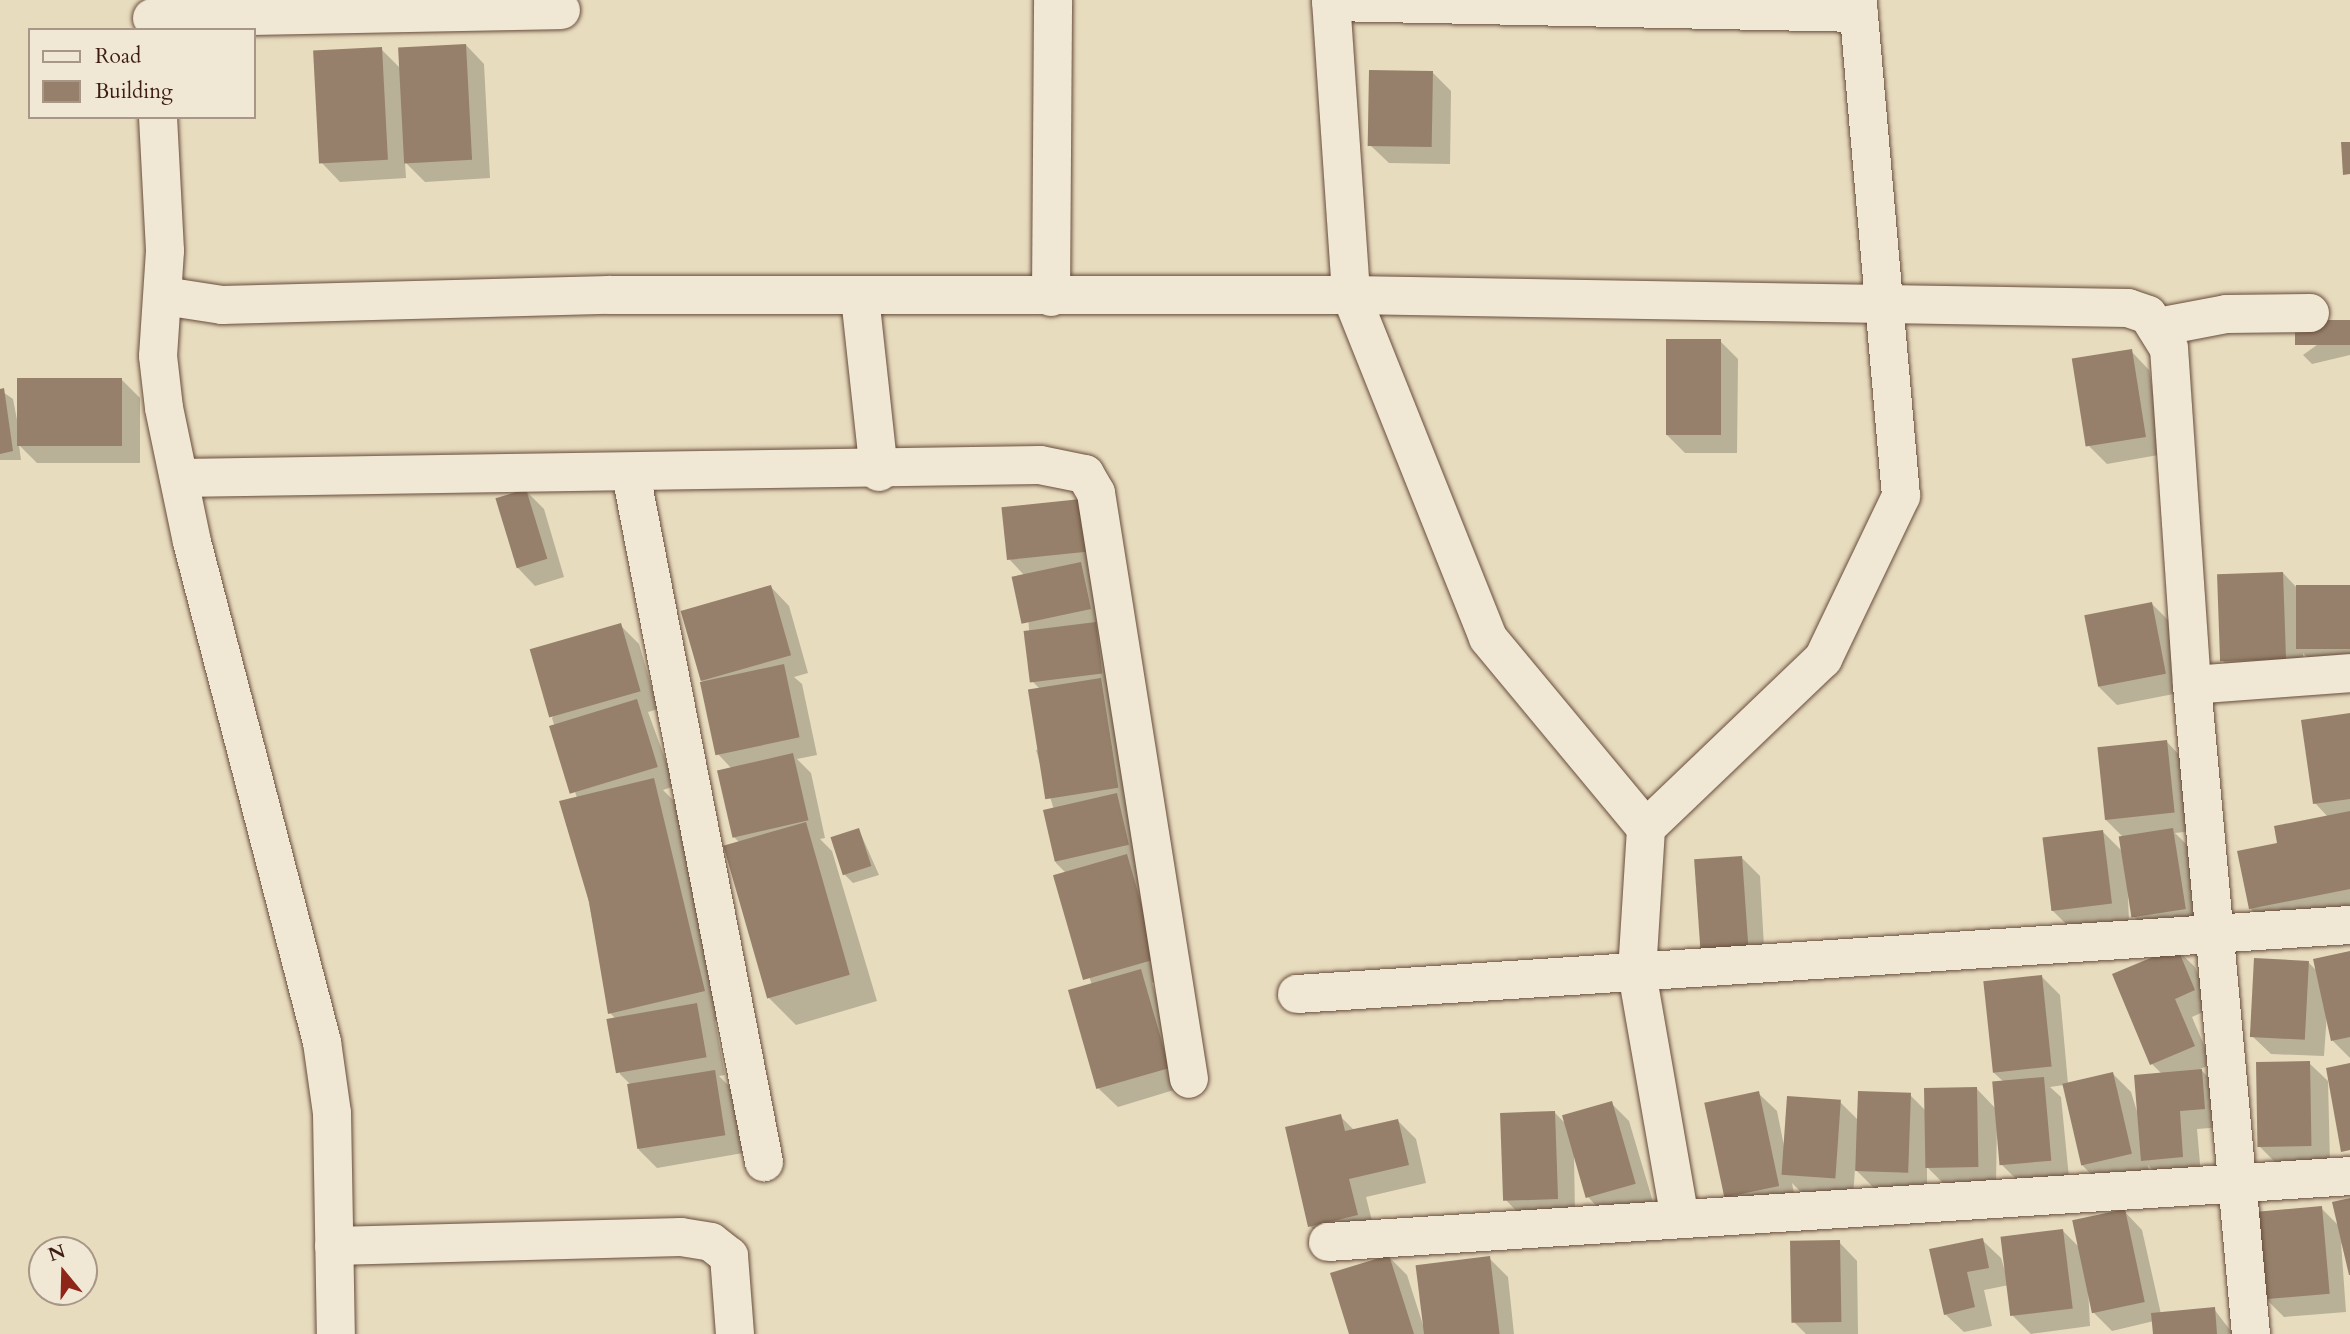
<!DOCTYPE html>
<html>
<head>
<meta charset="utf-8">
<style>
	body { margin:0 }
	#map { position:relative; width:2350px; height:1334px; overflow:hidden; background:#e8dcbf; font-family:Cardo,serif }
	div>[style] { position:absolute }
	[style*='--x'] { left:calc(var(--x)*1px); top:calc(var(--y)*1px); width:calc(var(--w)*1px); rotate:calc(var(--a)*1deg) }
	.shadow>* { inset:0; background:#0003 }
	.building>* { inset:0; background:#96806b; transform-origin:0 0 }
	.roads { filter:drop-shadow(0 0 2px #684d3b) drop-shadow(0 0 2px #684d3b) }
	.minor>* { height:38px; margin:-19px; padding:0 19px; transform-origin:19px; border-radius:19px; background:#f0e8d5 }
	span { translate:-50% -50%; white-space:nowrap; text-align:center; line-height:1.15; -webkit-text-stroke:5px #f0e8d5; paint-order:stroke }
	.legend { position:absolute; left:28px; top:28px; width:228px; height:91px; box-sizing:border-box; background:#f0e8d5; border:2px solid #a89786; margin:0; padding:9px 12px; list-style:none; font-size:21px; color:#3d1d0f }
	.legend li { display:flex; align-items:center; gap:14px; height:35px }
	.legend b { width:35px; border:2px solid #a89786 }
	.north { position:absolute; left:28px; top:1236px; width:70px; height:70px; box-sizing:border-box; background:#f0e8d5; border:2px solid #a89786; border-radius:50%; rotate:341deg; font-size:19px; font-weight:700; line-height:28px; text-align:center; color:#3d1d0f }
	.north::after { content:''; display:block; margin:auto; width:24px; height:32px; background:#8f2418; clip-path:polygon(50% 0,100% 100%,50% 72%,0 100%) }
</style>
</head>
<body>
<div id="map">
	<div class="shadow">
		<i style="clip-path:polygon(466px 45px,484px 64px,490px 178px,425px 182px,405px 162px,406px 178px,340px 182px,322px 163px,381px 49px,401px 69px)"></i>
		<i style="clip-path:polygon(1432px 72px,1451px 91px,1450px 164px,1389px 163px,1370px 145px)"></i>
		<i style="clip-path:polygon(2350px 321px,2350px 355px,2312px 364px,2303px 355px)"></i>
		<i style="clip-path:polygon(1720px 341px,1738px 359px,1737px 453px,1685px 453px,1667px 435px)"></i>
		<i style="clip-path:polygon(2131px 351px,2149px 370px,2164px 454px,2107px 464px,2089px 446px)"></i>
		<i style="clip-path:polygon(122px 380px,140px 398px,140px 463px,37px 463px,19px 445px,21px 460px,0 460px,0 390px,13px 399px,18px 425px)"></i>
		<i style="clip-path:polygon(526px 491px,544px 509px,564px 577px,535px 586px,517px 567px)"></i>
		<i style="clip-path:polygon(1080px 501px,1104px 570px,1088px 572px,1098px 582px,1174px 977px,1152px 983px,1187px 1086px,1118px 1107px,1099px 1089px,1092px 985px,1055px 876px,1066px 873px,1056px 863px,1054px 810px,1036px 750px,1042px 749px,1043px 692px,1033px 682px,1025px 576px,1010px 560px)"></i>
		<i style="clip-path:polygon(2283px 573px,2300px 591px,2350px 587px,2350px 668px,2321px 671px,2303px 653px,2304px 677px,2240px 679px,2222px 660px)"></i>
		<i style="clip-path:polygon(771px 587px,789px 606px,808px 673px,794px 677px,802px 684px,817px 755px,797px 759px,811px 773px,825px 838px,820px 839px,832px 851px,877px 1001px,796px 1025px,769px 998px,740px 843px,733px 836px,732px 769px,718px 754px,702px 680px)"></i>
		<i style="clip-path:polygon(2152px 604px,2170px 622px,2184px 692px,2117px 705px,2099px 687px)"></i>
		<i style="clip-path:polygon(620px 625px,639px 644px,658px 709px,648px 712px,675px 786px,663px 790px,680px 807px,731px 1017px,715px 1021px,725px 1075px,719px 1076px,733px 1090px,743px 1153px,657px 1168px,639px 1150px,632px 1086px,620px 1074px,617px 1020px,610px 1013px,580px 856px,561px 802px,577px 798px,552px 718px)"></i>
		<i style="clip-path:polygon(2350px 715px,2350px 921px,2277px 935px,2250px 908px,2279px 844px,2328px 817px,2315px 803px)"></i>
		<i style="clip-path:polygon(2167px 742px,2185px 761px,2193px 831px,2175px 833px,2191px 849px,2203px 927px,2152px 935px,2134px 917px,2127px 876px,2129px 921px,2069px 927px,2051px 909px,2103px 832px,2124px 853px,2124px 838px,2106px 820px)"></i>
		<i style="clip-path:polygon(859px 830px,879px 875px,853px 883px,844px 874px)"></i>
		<i style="clip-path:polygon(1741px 857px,1760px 876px,1765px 965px,1720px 968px)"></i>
		<i style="clip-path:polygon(2176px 949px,2195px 967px,2212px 1008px,2192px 1017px,2212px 1064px,2200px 1069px,2220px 1089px,2223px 1127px,2197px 1129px,2201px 1175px,2161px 1179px,2148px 1165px,2149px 1172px,2100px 1183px,2082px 1165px,2064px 1085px,2050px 1087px,2061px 1097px,2069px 1178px,2020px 1183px,2002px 1165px,1997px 1119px,1996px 1185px,1946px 1186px,1927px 1167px,1927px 1190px,1875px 1189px,1855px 1169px,1853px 1196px,1801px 1192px,1792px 1183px,1796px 1204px,1744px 1215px,1725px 1196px,1758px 1093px,1777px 1111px,1784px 1146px,1840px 1102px,1858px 1120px,1910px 1095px,1926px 1111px,1976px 1088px,1996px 1109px,2005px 1083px,1993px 1072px,2042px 977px,2060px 995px,2068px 1084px,2113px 1074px,2131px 1092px,2139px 1118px,2162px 1074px,2152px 1064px)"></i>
		<i style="clip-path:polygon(2350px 952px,2350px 1058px,2333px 1041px,2327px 1013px,2324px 1056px,2271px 1054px,2252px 1036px,2308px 962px,2318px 972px)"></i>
		<i style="clip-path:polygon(2309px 1063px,2328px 1081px,2330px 1163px,2278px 1165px,2259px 1146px)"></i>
		<i style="clip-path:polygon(1611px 1103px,1629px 1121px,1653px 1202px,1606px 1216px,1588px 1197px,1574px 1154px,1575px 1216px,1523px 1218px,1505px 1199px,1555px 1113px,1566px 1124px)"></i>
		<i style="clip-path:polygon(1340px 1116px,1355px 1131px,1398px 1121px,1416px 1139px,1426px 1183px,1366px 1197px,1375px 1233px,1328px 1244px,1310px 1226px)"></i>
		<i style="clip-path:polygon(2350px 1200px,2350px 1272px,2341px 1242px,2346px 1312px,2284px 1317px,2266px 1299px,2321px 1208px,2339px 1226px)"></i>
		<i style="clip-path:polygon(2124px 1211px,2142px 1230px,2161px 1314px,2214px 1309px,2233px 1334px,2155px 1334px,2154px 1321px,2112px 1331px,2093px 1312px,2088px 1287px,2090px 1326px,2031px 1334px,2013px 1316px,2009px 1285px,1984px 1290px,1992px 1326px,1964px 1332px,1945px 1314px,1982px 1240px,2001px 1258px,2009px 1284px,2062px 1230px,2080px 1248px)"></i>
		<i style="clip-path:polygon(1839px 1242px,1857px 1261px,1858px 1334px,1806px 1334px,1794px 1322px)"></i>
		<i style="clip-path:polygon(1389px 1257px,1407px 1275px,1423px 1325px,1489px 1258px,1508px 1277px,1514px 1334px,1351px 1334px)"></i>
	</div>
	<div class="building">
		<i style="left:466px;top:44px;width:116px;height:68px;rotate:87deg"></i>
		<i style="left:382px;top:47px;width:113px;height:69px;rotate:87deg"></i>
		<i style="left:1369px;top:70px;width:64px;height:76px;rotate:1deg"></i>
		<i style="clip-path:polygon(2341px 142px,2350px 142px,2350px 174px,2343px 175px)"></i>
		<i style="left:2350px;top:320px;width:25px;height:55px;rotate:90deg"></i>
		<i style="left:1666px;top:339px;width:55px;height:96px"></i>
		<i style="left:2132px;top:349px;width:89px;height:61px;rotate:81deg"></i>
		<i style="left:17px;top:378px;width:105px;height:68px"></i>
		<i style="clip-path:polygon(4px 388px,13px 451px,0 454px,0 389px)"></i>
		<i style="left:526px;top:489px;width:73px;height:32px;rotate:73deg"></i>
		<i style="left:1081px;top:499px;width:53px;height:80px;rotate:84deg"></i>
		<i style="left:1081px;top:562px;width:48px;height:71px;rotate:78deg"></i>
		<i style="left:2283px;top:572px;width:87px;height:66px;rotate:88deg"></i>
		<i style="left:771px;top:585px;width:73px;height:94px;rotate:74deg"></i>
		<i style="left:2350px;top:585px;width:64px;height:54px;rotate:90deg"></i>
		<i style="left:2152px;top:602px;width:73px;height:69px;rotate:79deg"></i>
		<i style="left:1096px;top:622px;width:52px;height:73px;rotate:83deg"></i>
		<i style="left:621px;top:623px;width:71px;height:95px;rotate:74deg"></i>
		<i style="left:784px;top:664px;width:75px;height:86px;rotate:78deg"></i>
		<i style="left:1101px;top:678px;width:111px;height:74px;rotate:81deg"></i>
		<i style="left:637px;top:699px;width:71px;height:92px;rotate:73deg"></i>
		<i style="clip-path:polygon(2350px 713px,2350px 799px,2313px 804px,2301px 720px)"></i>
		<i style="left:2167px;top:740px;width:73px;height:70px;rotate:84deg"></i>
		<i style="left:793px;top:753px;width:69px;height:78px;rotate:77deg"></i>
		<i style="clip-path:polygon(654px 778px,705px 991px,608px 1014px,589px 902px,559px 801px)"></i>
		<i style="left:1117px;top:793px;width:53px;height:76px;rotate:77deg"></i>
		<i style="clip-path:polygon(2350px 811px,2350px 889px,2249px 909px,2237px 851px,2277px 843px,2274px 826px)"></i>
		<i style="left:806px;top:822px;width:159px;height:86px;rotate:74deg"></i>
		<i style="left:859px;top:828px;width:40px;height:30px;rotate:72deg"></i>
		<i style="left:2173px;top:828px;width:82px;height:55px;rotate:81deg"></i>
		<i style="left:2103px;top:830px;width:74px;height:61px;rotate:83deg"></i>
		<i style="left:1127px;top:854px;width:109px;height:77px;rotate:74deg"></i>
		<i style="left:1742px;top:856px;width:91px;height:48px;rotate:86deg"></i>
		<i style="clip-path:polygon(2177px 947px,2195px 990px,2175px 999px,2195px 1046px,2150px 1065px,2112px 974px)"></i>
		<i style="clip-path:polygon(2350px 951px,2350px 1037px,2331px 1041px,2313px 959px)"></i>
		<i style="left:2254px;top:958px;width:55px;height:79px;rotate:3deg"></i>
		<i style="left:1141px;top:969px;width:103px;height:76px;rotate:74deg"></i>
		<i style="left:2042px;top:975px;width:92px;height:59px;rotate:84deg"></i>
		<i style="left:697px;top:1003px;width:55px;height:92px;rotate:80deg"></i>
		<i style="left:2310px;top:1061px;width:85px;height:54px;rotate:89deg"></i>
		<i style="clip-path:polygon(2350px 1063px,2350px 1150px,2341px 1152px,2326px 1068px)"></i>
		<i style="clip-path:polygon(2202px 1069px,2205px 1109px,2180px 1111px,2183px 1157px,2141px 1161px,2134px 1075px)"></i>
		<i style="left:715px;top:1070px;width:66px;height:89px;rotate:81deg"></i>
		<i style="left:2113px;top:1072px;width:84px;height:52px;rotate:77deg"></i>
		<i style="left:2044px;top:1077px;width:84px;height:52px;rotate:85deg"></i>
		<i style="left:1977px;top:1087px;width:80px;height:53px;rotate:89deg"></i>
		<i style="left:1759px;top:1091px;width:97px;height:56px;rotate:78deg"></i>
		<i style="left:1858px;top:1091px;width:53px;height:80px;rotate:2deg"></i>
		<i style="left:1787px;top:1096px;width:54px;height:79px;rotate:4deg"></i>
		<i style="left:1612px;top:1101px;width:86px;height:52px;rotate:74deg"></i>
		<i style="left:1555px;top:1111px;width:88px;height:55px;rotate:88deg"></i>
		<i style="clip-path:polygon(1341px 1114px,1345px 1131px,1398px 1119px,1409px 1165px,1349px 1179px,1358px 1215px,1308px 1227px,1285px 1127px)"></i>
		<i style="clip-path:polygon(2350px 1198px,2350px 1275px,2349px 1275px,2332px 1202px)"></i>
		<i style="left:2322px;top:1206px;width:88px;height:65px;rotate:85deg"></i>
		<i style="left:2125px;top:1209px;width:95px;height:54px;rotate:78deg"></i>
		<i style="left:2063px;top:1229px;width:80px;height:63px;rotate:83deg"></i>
		<i style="clip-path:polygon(1983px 1238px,1989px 1268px,1967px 1272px,1975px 1307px,1944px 1315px,1929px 1249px)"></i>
		<i style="left:1840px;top:1240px;width:82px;height:50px;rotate:89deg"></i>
		<i style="clip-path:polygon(1389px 1255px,1414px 1334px,1349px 1334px,1330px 1273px)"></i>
		<i style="left:1490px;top:1256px;width:79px;height:75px;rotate:83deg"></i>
		<i style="clip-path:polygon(2215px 1307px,2217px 1334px,2153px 1334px,2151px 1313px)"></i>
	</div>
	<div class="roads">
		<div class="minor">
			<i style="--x:1331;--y:0;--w:296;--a:86.1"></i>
			<i style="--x:1351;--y:295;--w:369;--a:68.2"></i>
			<i style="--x:1488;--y:638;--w:247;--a:50.3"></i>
			<i style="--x:1331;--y:2;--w:528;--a:1.19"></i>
			<i style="--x:152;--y:18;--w:409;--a:-1.1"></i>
			<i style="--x:158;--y:117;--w:134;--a:87"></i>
			<i style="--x:165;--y:251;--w:105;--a:93.8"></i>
			<i style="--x:158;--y:356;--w:52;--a:83.4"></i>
			<i style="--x:164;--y:408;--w:137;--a:78.2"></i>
			<i style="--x:192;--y:542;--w:517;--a:75.43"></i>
			<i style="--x:322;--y:1042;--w:72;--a:82"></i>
			<i style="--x:332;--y:1113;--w:221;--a:89"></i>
			<i style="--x:164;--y:296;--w:59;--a:8.8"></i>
			<i style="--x:222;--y:305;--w:387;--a:-1.5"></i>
			<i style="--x:609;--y:295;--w:742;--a:0"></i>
			<i style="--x:1351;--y:295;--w:777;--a:0.96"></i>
			<i style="--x:2128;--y:308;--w:21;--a:19"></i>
			<i style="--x:2148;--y:315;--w:39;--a:58"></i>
			<i style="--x:2169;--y:348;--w:338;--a:86.1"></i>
			<i style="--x:2192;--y:685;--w:652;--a:84.81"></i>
			<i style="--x:860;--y:297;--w:176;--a:83.8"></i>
			<i style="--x:1051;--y:297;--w:297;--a:-89.6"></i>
			<i style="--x:2158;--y:327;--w:69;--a:-10.8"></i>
			<i style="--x:2226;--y:314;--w:84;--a:-0.7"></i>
			<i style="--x:631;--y:474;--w:701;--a:79.06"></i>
			<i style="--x:179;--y:478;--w:861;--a:-0.87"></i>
			<i style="--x:1040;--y:465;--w:46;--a:11.3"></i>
			<i style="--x:1085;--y:474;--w:22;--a:60"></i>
			<i style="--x:1096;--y:493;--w:593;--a:80.98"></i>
			<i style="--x:2192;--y:685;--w:158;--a:-4.3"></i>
			<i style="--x:1297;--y:994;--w:1055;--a:-3.75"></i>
			<i style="--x:1680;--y:1219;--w:251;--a:-99.9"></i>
			<i style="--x:1637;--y:972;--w:144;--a:-86.4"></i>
			<i style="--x:1646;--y:828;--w:245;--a:-43.7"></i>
			<i style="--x:1823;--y:659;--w:181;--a:-64.4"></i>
			<i style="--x:1901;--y:496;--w:498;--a:-95"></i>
			<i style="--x:1328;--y:1242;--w:1024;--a:-3.69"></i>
			<i style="--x:334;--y:1246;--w:347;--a:-1.5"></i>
			<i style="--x:681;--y:1237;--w:30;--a:9"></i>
			<i style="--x:711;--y:1242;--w:23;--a:38"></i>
			<i style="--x:729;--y:1256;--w:78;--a:85.6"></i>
		</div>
	</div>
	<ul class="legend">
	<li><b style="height:9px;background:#f0e8d5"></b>Road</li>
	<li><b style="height:19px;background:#96806b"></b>Building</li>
	</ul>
	<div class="north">N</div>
</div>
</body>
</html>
